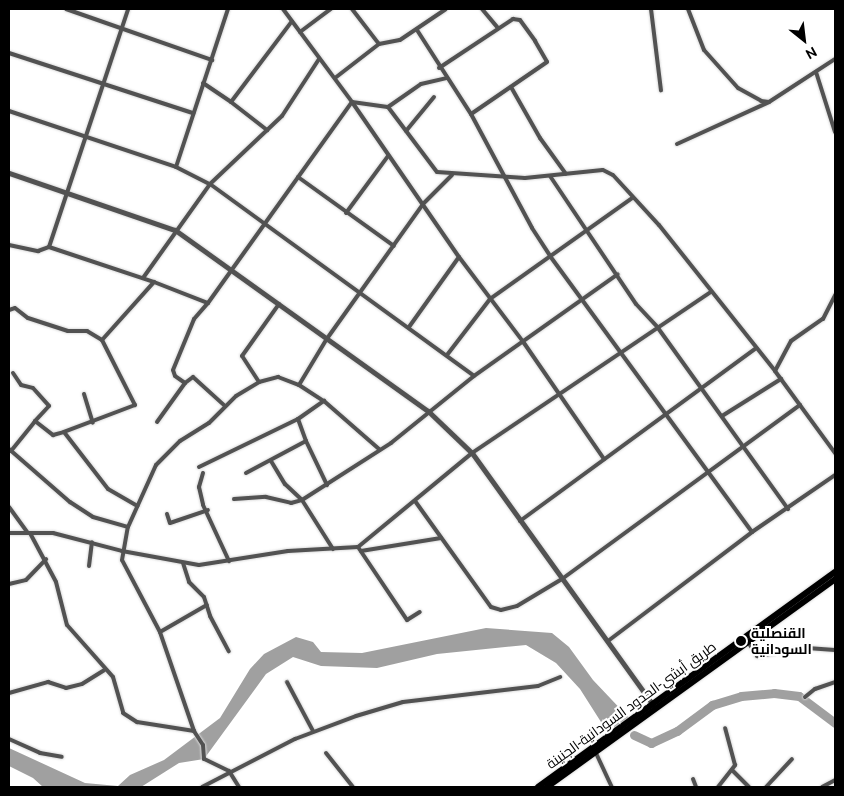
<!DOCTYPE html>
<html>
<head>
<meta charset="utf-8">
<style>
	body { margin:0 }
	#map { position:relative; width:844px; height:796px; overflow:hidden; background:#fff; font-family:Ubuntu,Cairo,sans-serif }
	div>[style] { position:absolute }
	[style*='--x'] { left:calc(var(--x)*1px); top:calc(var(--y)*1px); width:calc(var(--w)*1px); rotate:calc(var(--a)*1deg) }
	.water>* { inset:0; background:#a0a0a0 }
	.river>* { height:9px; margin:-4.5px; padding:0 4.5px; transform-origin:4.5px; border-radius:4.5px; background:#a0a0a0 }
	.roads { filter:drop-shadow(0 0 1px #dbdbdb) drop-shadow(0 0 1px #dbdbdb) }
	.minor>* { height:4px; margin:-2px; padding:0 2px; transform-origin:2px; border-radius:2px; background:#525252 }
	.tertiary>* { height:5px; margin:-2.5px; padding:0 2.5px; transform-origin:2.5px; border-radius:2.5px; background:#525252 }
	.trunk>* { height:6px; margin:-3px; padding:0 3px; transform-origin:3px; border-radius:3px; background:#000 }
	.dots>* { width:14px; height:14px; translate:-50% -50%; box-sizing:border-box; border:2px solid #fff; border-radius:50% }
	span { translate:-50% -50%; white-space:nowrap; text-align:center; line-height:1.15; -webkit-text-stroke:4px #fff; paint-order:stroke }
	.poi-label { font-size:14px; color:#000; font-weight:700 }
	.left { translate:0 -50%; text-align:left }
	.street-label { font-size:14px; color:#000 }
	.frame { position:absolute; inset:0; border:10px solid #000; pointer-events:none }
	.north { position:absolute; left:779px; top:15px; width:50px; height:50px; -webkit-text-stroke:4px #fff; paint-order:stroke; rotate:151deg; font-size:14px; font-weight:700; line-height:20px; text-align:center; color:#000 }
	.north::after { content:''; display:block; margin:auto; width:18px; height:22px; background:#000; clip-path:polygon(50% 0,100% 100%,50% 72%,0 100%) }
</style>
</head>
<body>
<div id="map">
	<div class="water">
		<i style="clip-path:polygon(486px 628px,552px 633px,569px 647px,593px 680px,629px 718px,608px 733px,580px 689px,556px 663px,526px 645px,437px 654px,377px 668px,321px 666px,293px 657px,266px 674px,204px 759px,179px 763px,141px 787px,43px 787px,33px 778px,9px 766px,9px 748px,85px 783px,118px 786px,130px 775px,164px 760px,220px 718px,250px 669px,264px 654px,296px 637px,313px 642px,321px 652px,362px 653px)"></i>
	</div>
	<div class="river">
		<i style="--x:634;--y:735;--w:19;--a:25"></i>
		<i style="--x:651;--y:743;--w:29;--a:-25"></i>
		<i style="--x:677;--y:731;--w:44;--a:-36.6"></i>
		<i style="--x:712;--y:705;--w:30;--a:-17"></i>
		<i style="--x:741;--y:696;--w:33;--a:-5"></i>
		<i style="--x:774;--y:693;--w:25;--a:7"></i>
		<i style="--x:799;--y:696;--w:45;--a:36.9"></i>
	</div>
	<div class="roads">
		<div class="minor">
			<i style="--x:66;--y:9;--w:155;--a:19.3"></i>
			<i style="--x:283;--y:9;--w:116;--a:53.4"></i>
			<i style="--x:352;--y:102;--w:188;--a:55.4"></i>
			<i style="--x:459;--y:257;--w:108;--a:52.9"></i>
			<i style="--x:524;--y:343;--w:141;--a:55.4"></i>
			<i style="--x:352;--y:9;--w:44;--a:52.4"></i>
			<i style="--x:482;--y:9;--w:25;--a:50"></i>
			<i style="--x:651;--y:9;--w:82;--a:83"></i>
			<i style="--x:688;--y:9;--w:44;--a:68.7"></i>
			<i style="--x:704;--y:50;--w:51;--a:48.2"></i>
			<i style="--x:738;--y:88;--w:26;--a:29"></i>
			<i style="--x:761;--y:101;--w:8;--a:7"></i>
			<i style="--x:769;--y:102;--w:79;--a:-33.1"></i>
			<i style="--x:417;--y:30;--w:100;--a:57.3"></i>
			<i style="--x:300;--y:32;--w:39;--a:-37"></i>
			<i style="--x:9;--y:53;--w:194;--a:18.1"></i>
			<i style="--x:439;--y:68;--w:89;--a:-33.5"></i>
			<i style="--x:513;--y:19;--w:7;--a:8"></i>
			<i style="--x:520;--y:20;--w:26;--a:54"></i>
			<i style="--x:535;--y:41;--w:24;--a:60"></i>
			<i style="--x:547;--y:62;--w:92;--a:145.6"></i>
			<i style="--x:471;--y:114;--w:129;--a:61.8"></i>
			<i style="--x:532;--y:228;--w:33;--a:57"></i>
			<i style="--x:550;--y:256;--w:342;--a:53.8"></i>
			<i style="--x:816;--y:72;--w:63;--a:72.4"></i>
			<i style="--x:335;--y:78;--w:56;--a:-37.7"></i>
			<i style="--x:379;--y:44;--w:21;--a:-11"></i>
			<i style="--x:400;--y:40;--w:55;--a:-34"></i>
			<i style="--x:203;--y:83;--w:34;--a:34"></i>
			<i style="--x:231;--y:102;--w:101;--a:-53"></i>
			<i style="--x:511;--y:87;--w:59;--a:60.4"></i>
			<i style="--x:540;--y:138;--w:44;--a:54.2"></i>
			<i style="--x:231;--y:102;--w:46;--a:37.9"></i>
			<i style="--x:388;--y:107;--w:81;--a:53"></i>
			<i style="--x:437;--y:172;--w:88;--a:3.9"></i>
			<i style="--x:525;--y:178;--w:78;--a:-5.9"></i>
			<i style="--x:603;--y:170;--w:11;--a:27"></i>
			<i style="--x:613;--y:175;--w:68;--a:47.4"></i>
			<i style="--x:659;--y:225;--w:186;--a:51.5"></i>
			<i style="--x:775;--y:371;--w:102;--a:53.8"></i>
			<i style="--x:9;--y:111;--w:176;--a:18.5"></i>
			<i style="--x:176;--y:167;--w:38;--a:27"></i>
			<i style="--x:210;--y:184;--w:326;--a:36"></i>
			<i style="--x:406;--y:131;--w:44;--a:-50.5"></i>
			<i style="--x:677;--y:144;--w:101;--a:-24.5"></i>
			<i style="--x:176;--y:167;--w:166;--a:-71.8"></i>
			<i style="--x:550;--y:176;--w:154;--a:56.1"></i>
			<i style="--x:636;--y:304;--w:33;--a:47"></i>
			<i style="--x:658;--y:328;--w:223;--a:54.3"></i>
			<i style="--x:298;--y:177;--w:118;--a:35.7"></i>
			<i style="--x:346;--y:213;--w:71;--a:-53.6"></i>
			<i style="--x:9;--y:245;--w:30;--a:12"></i>
			<i style="--x:38;--y:251;--w:12;--a:-20"></i>
			<i style="--x:49;--y:247;--w:111;--a:18.4"></i>
			<i style="--x:154;--y:282;--w:58;--a:21.3"></i>
			<i style="--x:208;--y:303;--w:247;--a:-54.4"></i>
			<i style="--x:352;--y:102;--w:36;--a:8"></i>
			<i style="--x:388;--y:107;--w:40;--a:-34.9"></i>
			<i style="--x:421;--y:84;--w:26;--a:-13"></i>
			<i style="--x:49;--y:247;--w:251;--a:-71.6"></i>
			<i style="--x:143;--y:278;--w:115;--a:-54.5"></i>
			<i style="--x:210;--y:184;--w:99;--a:-43.4"></i>
			<i style="--x:282;--y:116;--w:68;--a:-57"></i>
			<i style="--x:9;--y:310;--w:6;--a:-18"></i>
			<i style="--x:15;--y:308;--w:16;--a:38"></i>
			<i style="--x:28;--y:318;--w:42;--a:18"></i>
			<i style="--x:68;--y:331;--w:19;--a:0"></i>
			<i style="--x:87;--y:331;--w:17;--a:31"></i>
			<i style="--x:102;--y:340;--w:73;--a:63.1"></i>
			<i style="--x:135;--y:405;--w:76;--a:159.2"></i>
			<i style="--x:409;--y:327;--w:86;--a:-54.5"></i>
			<i style="--x:102;--y:340;--w:78;--a:-48.1"></i>
			<i style="--x:447;--y:355;--w:71;--a:-52.5"></i>
			<i style="--x:490;--y:299;--w:174;--a:-35.4"></i>
			<i style="--x:775;--y:371;--w:34;--a:-62"></i>
			<i style="--x:791;--y:341;--w:39;--a:-35"></i>
			<i style="--x:823;--y:319;--w:27;--a:-63"></i>
			<i style="--x:13;--y:373;--w:14;--a:56"></i>
			<i style="--x:21;--y:385;--w:12;--a:14"></i>
			<i style="--x:33;--y:388;--w:24;--a:48"></i>
			<i style="--x:49;--y:406;--w:21;--a:133"></i>
			<i style="--x:259;--y:382;--w:31;--a:-123"></i>
			<i style="--x:242;--y:356;--w:64;--a:-54.6"></i>
			<i style="--x:185;--y:383;--w:12;--a:-145"></i>
			<i style="--x:175;--y:376;--w:6;--a:-108"></i>
			<i style="--x:173;--y:370;--w:55;--a:-67.6"></i>
			<i style="--x:194;--y:319;--w:21;--a:-49"></i>
			<i style="--x:299;--y:385;--w:52;--a:-59"></i>
			<i style="--x:326;--y:340;--w:167;--a:-54.5"></i>
			<i style="--x:423;--y:204;--w:41;--a:-45"></i>
			<i style="--x:84;--y:394;--w:30;--a:73"></i>
			<i style="--x:722;--y:416;--w:70;--a:-32.1"></i>
			<i style="--x:298;--y:419;--w:23;--a:70"></i>
			<i style="--x:157;--y:422;--w:48;--a:-54.3"></i>
			<i style="--x:185;--y:383;--w:10;--a:-37"></i>
			<i style="--x:193;--y:377;--w:43;--a:42.2"></i>
			<i style="--x:9;--y:449;--w:81;--a:41"></i>
			<i style="--x:70;--y:502;--w:27;--a:33"></i>
			<i style="--x:93;--y:517;--w:36;--a:16"></i>
			<i style="--x:11;--y:451;--w:38;--a:-51"></i>
			<i style="--x:35;--y:421;--w:23;--a:38"></i>
			<i style="--x:53;--y:435;--w:11;--a:-15"></i>
			<i style="--x:64;--y:432;--w:72;--a:52.3"></i>
			<i style="--x:108;--y:489;--w:34;--a:30"></i>
			<i style="--x:271;--y:461;--w:27;--a:59"></i>
			<i style="--x:285;--y:484;--w:23;--a:43"></i>
			<i style="--x:302;--y:500;--w:58;--a:57.7"></i>
			<i style="--x:199;--y:467;--w:110;--a:-25.9"></i>
			<i style="--x:298;--y:419;--w:32;--a:-35"></i>
			<i style="--x:203;--y:473;--w:15;--a:106"></i>
			<i style="--x:199;--y:487;--w:18;--a:77"></i>
			<i style="--x:203;--y:505;--w:62;--a:65.1"></i>
			<i style="--x:246;--y:473;--w:68;--a:-28.1"></i>
			<i style="--x:306;--y:441;--w:49;--a:64.5"></i>
			<i style="--x:234;--y:499;--w:32;--a:-4"></i>
			<i style="--x:266;--y:497;--w:26;--a:13"></i>
			<i style="--x:291;--y:503;--w:11;--a:-15"></i>
			<i style="--x:302;--y:500;--w:106;--a:-32.6"></i>
			<i style="--x:391;--y:443;--w:107;--a:-38.9"></i>
			<i style="--x:474;--y:376;--w:176;--a:-35.3"></i>
			<i style="--x:415;--y:501;--w:130;--a:54.4"></i>
			<i style="--x:491;--y:607;--w:10;--a:17"></i>
			<i style="--x:501;--y:610;--w:16;--a:-14"></i>
			<i style="--x:517;--y:606;--w:52;--a:-31"></i>
			<i style="--x:562;--y:579;--w:295;--a:-36.2"></i>
			<i style="--x:9;--y:507;--w:32;--a:54"></i>
			<i style="--x:167;--y:514;--w:9;--a:72"></i>
			<i style="--x:170;--y:523;--w:40;--a:-18.9"></i>
			<i style="--x:520;--y:521;--w:293;--a:-36.2"></i>
			<i style="--x:9;--y:533;--w:44;--a:0"></i>
			<i style="--x:53;--y:533;--w:71;--a:14.6"></i>
			<i style="--x:122;--y:551;--w:78;--a:10.3"></i>
			<i style="--x:199;--y:565;--w:90;--a:-8.9"></i>
			<i style="--x:288;--y:551;--w:70;--a:-3.3"></i>
			<i style="--x:358;--y:547;--w:148;--a:-39.5"></i>
			<i style="--x:472;--y:453;--w:288;--a:-34"></i>
			<i style="--x:30;--y:533;--w:55;--a:62"></i>
			<i style="--x:56;--y:582;--w:44;--a:75.7"></i>
			<i style="--x:67;--y:625;--w:69;--a:48.5"></i>
			<i style="--x:113;--y:677;--w:37;--a:74"></i>
			<i style="--x:123;--y:713;--w:17;--a:33"></i>
			<i style="--x:137;--y:722;--w:58;--a:9"></i>
			<i style="--x:358;--y:547;--w:88;--a:56.1"></i>
			<i style="--x:407;--y:620;--w:15;--a:-32"></i>
			<i style="--x:361;--y:551;--w:81;--a:-9.2"></i>
			<i style="--x:183;--y:563;--w:20;--a:72"></i>
			<i style="--x:189;--y:582;--w:21;--a:45"></i>
			<i style="--x:204;--y:597;--w:20;--a:72"></i>
			<i style="--x:210;--y:616;--w:40;--a:62"></i>
			<i style="--x:89;--y:566;--w:24;--a:-83"></i>
			<i style="--x:9;--y:584;--w:17;--a:-13"></i>
			<i style="--x:26;--y:580;--w:29;--a:-46"></i>
			<i style="--x:160;--y:632;--w:54;--a:-29.9"></i>
			<i style="--x:608;--y:641;--w:181;--a:-37.1"></i>
			<i style="--x:752;--y:532;--w:101;--a:-34.5"></i>
			<i style="--x:748;--y:642;--w:17;--a:57"></i>
			<i style="--x:757;--y:656;--w:51;--a:-9.1"></i>
			<i style="--x:807;--y:648;--w:28;--a:4"></i>
			<i style="--x:287;--y:682;--w:55;--a:62"></i>
			<i style="--x:9;--y:693;--w:41;--a:-15.8"></i>
			<i style="--x:48;--y:682;--w:19;--a:18"></i>
			<i style="--x:66;--y:688;--w:16;--a:-14"></i>
			<i style="--x:82;--y:684;--w:26;--a:-32"></i>
			<i style="--x:805;--y:697;--w:13;--a:-39"></i>
			<i style="--x:815;--y:689;--w:21;--a:-19"></i>
			<i style="--x:9;--y:739;--w:34;--a:24"></i>
			<i style="--x:40;--y:753;--w:22;--a:10"></i>
			<i style="--x:595;--y:751;--w:40;--a:65"></i>
			<i style="--x:326;--y:753;--w:43;--a:51.5"></i>
			<i style="--x:732;--y:770;--w:24;--a:45"></i>
			<i style="--x:693;--y:779;--w:9;--a:69"></i>
			<i style="--x:202;--y:787;--w:105;--a:-27.3"></i>
			<i style="--x:295;--y:739;--w:65;--a:-20.7"></i>
			<i style="--x:356;--y:716;--w:49;--a:-16.6"></i>
			<i style="--x:403;--y:702;--w:136;--a:-6.8"></i>
			<i style="--x:538;--y:686;--w:24;--a:-22"></i>
			<i style="--x:239;--y:787;--w:19;--a:-122"></i>
			<i style="--x:229;--y:771;--w:28;--a:-154"></i>
			<i style="--x:204;--y:759;--w:14;--a:-94"></i>
			<i style="--x:203;--y:745;--w:17;--a:-123"></i>
			<i style="--x:194;--y:731;--w:105;--a:-109"></i>
			<i style="--x:160;--y:632;--w:81;--a:-117.8"></i>
			<i style="--x:122;--y:560;--w:34;--a:-80"></i>
			<i style="--x:128;--y:527;--w:68;--a:-65.7"></i>
			<i style="--x:156;--y:465;--w:34;--a:-45"></i>
			<i style="--x:180;--y:441;--w:34;--a:-32"></i>
			<i style="--x:209;--y:423;--w:38;--a:-45"></i>
			<i style="--x:236;--y:396;--w:27;--a:-31"></i>
			<i style="--x:259;--y:382;--w:20;--a:-15"></i>
			<i style="--x:278;--y:377;--w:22;--a:21"></i>
			<i style="--x:299;--y:385;--w:30;--a:33"></i>
			<i style="--x:324;--y:401;--w:73;--a:41.1"></i>
			<i style="--x:718;--y:787;--w:28;--a:-52"></i>
			<i style="--x:735;--y:765;--w:38;--a:-105"></i>
			<i style="--x:766;--y:787;--w:38;--a:-47"></i>
			<i style="--x:822;--y:787;--w:15;--a:-28"></i>
		</div>
		<div class="tertiary">
			<i style="--x:9;--y:173;--w:176;--a:19"></i>
			<i style="--x:175;--y:230;--w:311;--a:35.6"></i>
			<i style="--x:428;--y:411;--w:61;--a:43.7"></i>
			<i style="--x:472;--y:453;--w:312;--a:54.3"></i>
		</div>
		<div class="trunk">
			<i style="--x:538;--y:787;--w:367;--a:-35.9"></i>
			<i style="--x:547;--y:787;--w:355;--a:-35.8"></i>
		</div>
	</div>
	<div class="dots">
		<i style="left:741px;top:641px;background:#000"></i>
	</div>
	<div class="poi-label">
		<span class="left" style="left:751px;top:641px">القنصلية<br>السودانية</span>
	</div>
	<div class="street-label">
		<span style="left:631px;top:705px;rotate:-36deg">طريق أبشي-الحدود السودانية-الجنينة</span>
	</div>
	<div class="frame"></div>
	<div class="north">N</div>
</div>
</body>
</html>
